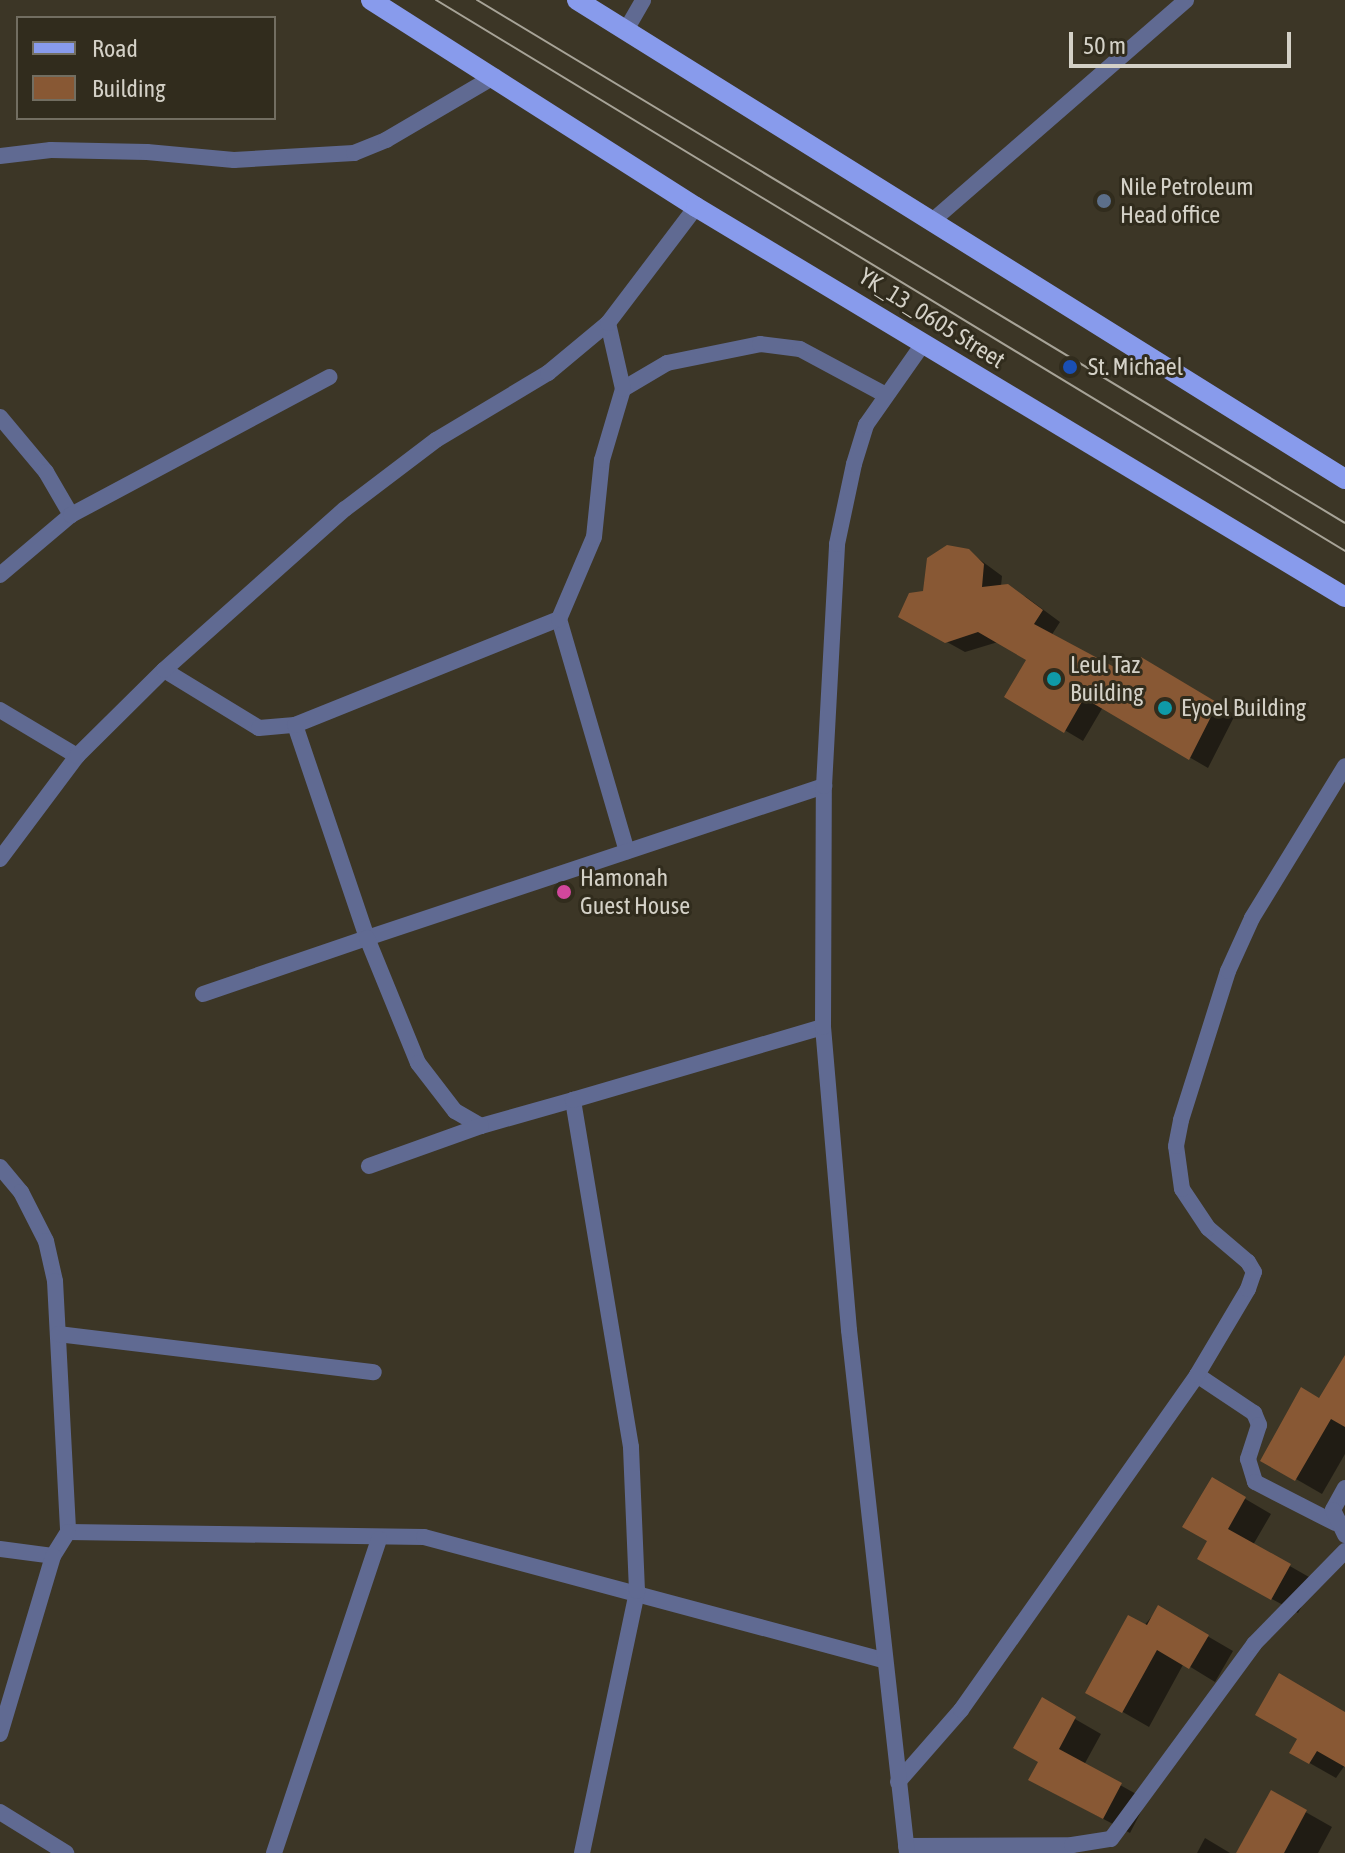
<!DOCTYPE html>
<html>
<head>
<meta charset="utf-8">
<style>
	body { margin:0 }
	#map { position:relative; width:1345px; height:1853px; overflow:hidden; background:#3c3626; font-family:"Asap Condensed",sans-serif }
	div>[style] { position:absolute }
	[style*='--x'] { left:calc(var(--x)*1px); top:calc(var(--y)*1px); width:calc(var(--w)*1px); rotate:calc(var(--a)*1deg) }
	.shadow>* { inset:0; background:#0007 }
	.building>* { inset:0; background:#885834 }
	.minor>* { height:16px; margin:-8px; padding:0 8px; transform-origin:8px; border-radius:8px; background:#606a92 }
	.primary>* { height:20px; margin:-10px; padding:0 10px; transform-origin:10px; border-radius:10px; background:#889bec }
	.tram>* { height:2px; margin:-1px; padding:0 1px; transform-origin:1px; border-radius:1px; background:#a7a397 }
	.dots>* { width:22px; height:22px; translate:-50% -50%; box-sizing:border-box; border:4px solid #312c1d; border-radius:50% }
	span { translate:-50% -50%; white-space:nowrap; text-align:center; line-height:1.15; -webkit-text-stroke:6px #312c1d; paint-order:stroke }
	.poi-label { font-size:24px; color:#d4d1c7 }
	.left { translate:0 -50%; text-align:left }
	.street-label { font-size:24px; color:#d4d1c7 }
	.legend { position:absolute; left:16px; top:16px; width:260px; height:104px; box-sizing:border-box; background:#312c1d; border:2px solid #726e61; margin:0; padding:10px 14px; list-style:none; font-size:24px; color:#d4d1c7 }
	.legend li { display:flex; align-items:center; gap:16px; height:40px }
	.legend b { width:40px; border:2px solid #726e61 }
	.scale { position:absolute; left:1069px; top:32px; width:222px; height:36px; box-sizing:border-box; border:4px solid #d4d1c7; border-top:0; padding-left:10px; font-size:24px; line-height:28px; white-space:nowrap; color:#d4d1c7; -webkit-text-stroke:6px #312c1d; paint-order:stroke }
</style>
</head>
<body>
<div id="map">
	<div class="shadow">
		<i style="clip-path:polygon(968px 551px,1002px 576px,1001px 586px,1026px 597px,1060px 622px,1051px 636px,1132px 679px,1142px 660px,1235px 715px,1208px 768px,1103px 707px,1083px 741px,1007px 696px,1028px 659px,998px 642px,965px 652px,900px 616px)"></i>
		<i style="clip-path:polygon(1345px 1383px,1345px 1454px,1322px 1494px,1263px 1460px,1320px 1400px)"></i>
		<i style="clip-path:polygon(1213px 1480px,1271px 1514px,1253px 1545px,1316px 1581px,1298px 1613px,1225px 1574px,1210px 1541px)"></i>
		<i style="clip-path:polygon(1159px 1608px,1233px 1651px,1215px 1682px,1184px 1663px,1149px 1727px,1088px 1692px)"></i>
		<i style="clip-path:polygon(1042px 1700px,1101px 1734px,1084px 1765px,1147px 1800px,1130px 1833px,1056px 1794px,1040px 1761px)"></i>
		<i style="clip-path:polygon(1345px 1714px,1345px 1765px,1336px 1778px,1292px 1753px)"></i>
		<i style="clip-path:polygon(1272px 1793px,1332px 1827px,1318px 1853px,1239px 1853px)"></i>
		<i style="clip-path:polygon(1205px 1838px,1230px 1853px,1197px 1853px)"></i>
	</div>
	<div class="building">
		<i style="clip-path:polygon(947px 545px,969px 549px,984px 564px,982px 587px,1008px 584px,1043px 610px,1034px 624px,1131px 676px,1141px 657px,1218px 703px,1189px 760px,1084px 698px,1064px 733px,1004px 697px,1026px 660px,978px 632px,945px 643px,898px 617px,909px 593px,923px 591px,927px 558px)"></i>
		<i style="clip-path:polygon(1345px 1355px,1345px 1427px,1331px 1419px,1295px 1481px,1260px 1461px,1301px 1387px,1319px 1398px)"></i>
		<i style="clip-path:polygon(1212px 1477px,1246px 1497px,1228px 1529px,1291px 1564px,1271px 1600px,1197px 1559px,1207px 1541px,1182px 1527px)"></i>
		<i style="clip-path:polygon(1158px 1605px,1209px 1635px,1189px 1669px,1157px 1650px,1122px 1713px,1085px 1693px,1128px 1615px,1147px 1625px)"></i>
		<i style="clip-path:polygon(1279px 1673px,1345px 1712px,1345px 1767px,1317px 1751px,1309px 1764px,1289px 1753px,1297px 1739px,1255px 1715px)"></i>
		<i style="clip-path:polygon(1042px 1697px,1076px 1717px,1059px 1749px,1122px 1783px,1103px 1819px,1028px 1780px,1038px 1762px,1013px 1748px)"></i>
		<i style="clip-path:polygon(1271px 1790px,1307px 1810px,1284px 1853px,1236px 1853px)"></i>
	</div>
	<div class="minor">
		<i style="--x:626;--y:30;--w:34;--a:-60"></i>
		<i style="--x:0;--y:156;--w:51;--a:-6.7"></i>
		<i style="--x:51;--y:150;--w:96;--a:1.2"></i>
		<i style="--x:147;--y:152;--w:87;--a:5.3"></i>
		<i style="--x:234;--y:160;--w:120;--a:-3.3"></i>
		<i style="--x:354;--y:153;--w:35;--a:-22"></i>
		<i style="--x:386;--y:140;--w:126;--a:-30.4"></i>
		<i style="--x:931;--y:222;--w:338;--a:-41"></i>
		<i style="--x:623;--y:389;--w:51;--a:-30.6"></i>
		<i style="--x:667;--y:363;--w:95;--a:-11.5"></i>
		<i style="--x:760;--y:344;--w:40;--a:7.1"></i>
		<i style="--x:800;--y:349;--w:95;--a:28.2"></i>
		<i style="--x:0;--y:417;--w:72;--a:50.1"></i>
		<i style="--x:46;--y:472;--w:50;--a:59.8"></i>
		<i style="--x:0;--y:575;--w:93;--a:-40.2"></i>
		<i style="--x:71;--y:515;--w:293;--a:-28.1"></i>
		<i style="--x:559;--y:619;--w:242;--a:73.7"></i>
		<i style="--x:164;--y:670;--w:111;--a:31.4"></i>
		<i style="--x:259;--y:728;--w:36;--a:-5"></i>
		<i style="--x:295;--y:725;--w:225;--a:71.3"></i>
		<i style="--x:367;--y:938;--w:482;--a:-18.4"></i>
		<i style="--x:0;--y:710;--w:90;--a:30.9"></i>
		<i style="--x:295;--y:725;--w:284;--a:-21.9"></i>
		<i style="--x:559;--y:619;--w:89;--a:-66.9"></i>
		<i style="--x:594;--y:537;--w:77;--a:-84.1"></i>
		<i style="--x:602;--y:460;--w:74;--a:-73.5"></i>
		<i style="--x:623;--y:389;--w:68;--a:-102.8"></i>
		<i style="--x:0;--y:859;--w:129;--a:-53.2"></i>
		<i style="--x:77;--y:756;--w:122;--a:-44.7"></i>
		<i style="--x:164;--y:670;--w:242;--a:-41.7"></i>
		<i style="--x:345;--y:509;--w:114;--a:-37.2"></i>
		<i style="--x:436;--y:440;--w:131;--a:-30.9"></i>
		<i style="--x:548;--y:373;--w:78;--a:-39.8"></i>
		<i style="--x:608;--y:323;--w:146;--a:-52.8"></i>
		<i style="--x:203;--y:994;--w:173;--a:-18.9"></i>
		<i style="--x:367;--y:938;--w:135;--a:67.8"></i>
		<i style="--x:418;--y:1063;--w:61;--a:52.4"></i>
		<i style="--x:455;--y:1111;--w:30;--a:30"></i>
		<i style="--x:481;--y:1126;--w:96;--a:-15.8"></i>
		<i style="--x:369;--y:1166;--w:119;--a:-19.7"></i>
		<i style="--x:0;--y:1167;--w:33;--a:50"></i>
		<i style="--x:21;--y:1192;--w:55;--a:63"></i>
		<i style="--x:46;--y:1241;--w:41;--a:77.3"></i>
		<i style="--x:55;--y:1281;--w:251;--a:87"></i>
		<i style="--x:68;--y:1532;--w:356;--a:0.8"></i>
		<i style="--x:424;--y:1537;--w:475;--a:15"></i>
		<i style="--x:58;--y:1334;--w:318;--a:6.9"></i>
		<i style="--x:1197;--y:1375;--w:69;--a:33.7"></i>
		<i style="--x:1254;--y:1413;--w:13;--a:67"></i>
		<i style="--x:1259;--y:1425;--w:36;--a:108"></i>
		<i style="--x:1248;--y:1459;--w:24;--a:73"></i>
		<i style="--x:1255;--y:1482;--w:90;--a:27.1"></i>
		<i style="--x:1345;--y:1488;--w:25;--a:119"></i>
		<i style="--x:1333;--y:1510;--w:28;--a:64"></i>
		<i style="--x:0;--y:1549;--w:53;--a:7.5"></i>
		<i style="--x:53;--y:1556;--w:28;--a:-58"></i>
		<i style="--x:0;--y:1734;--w:186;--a:-73.4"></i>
		<i style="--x:898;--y:1782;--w:96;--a:-48.8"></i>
		<i style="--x:961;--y:1710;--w:410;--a:-54.8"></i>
		<i style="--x:1197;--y:1375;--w:100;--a:-59.3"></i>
		<i style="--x:1248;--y:1289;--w:18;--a:-71"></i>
		<i style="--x:1254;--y:1272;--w:12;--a:-121"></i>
		<i style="--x:1248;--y:1262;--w:52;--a:-139.6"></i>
		<i style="--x:1208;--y:1228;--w:47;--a:-123.7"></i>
		<i style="--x:1182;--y:1189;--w:43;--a:-97.9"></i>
		<i style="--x:1176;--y:1146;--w:26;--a:-79"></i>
		<i style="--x:1181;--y:1120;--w:156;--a:-72.5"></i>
		<i style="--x:1228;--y:971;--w:58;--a:-65.6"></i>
		<i style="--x:1252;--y:918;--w:178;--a:-58.5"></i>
		<i style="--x:0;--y:1812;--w:78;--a:31.8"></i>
		<i style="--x:906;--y:1846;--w:166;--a:-0.3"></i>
		<i style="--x:1072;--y:1845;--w:39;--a:-9"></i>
		<i style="--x:1111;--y:1839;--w:242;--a:-53.7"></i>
		<i style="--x:1254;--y:1644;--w:130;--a:-45.6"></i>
		<i style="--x:274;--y:1853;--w:331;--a:-71.5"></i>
		<i style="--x:582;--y:1853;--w:268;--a:-78.1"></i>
		<i style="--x:637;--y:1591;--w:144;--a:-92.4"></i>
		<i style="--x:631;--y:1447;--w:352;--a:-99.5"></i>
		<i style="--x:573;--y:1100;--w:260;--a:-16.3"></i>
		<i style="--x:907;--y:1853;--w:526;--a:-96.33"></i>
		<i style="--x:849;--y:1330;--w:304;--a:-94.9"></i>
		<i style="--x:823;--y:1027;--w:241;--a:-89.8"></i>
		<i style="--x:824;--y:786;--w:242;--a:-86.9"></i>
		<i style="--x:837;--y:544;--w:82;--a:-78"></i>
		<i style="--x:854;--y:464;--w:41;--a:-72.9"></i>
		<i style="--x:866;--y:425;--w:99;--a:-54.9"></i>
	</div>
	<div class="primary">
		<i style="--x:371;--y:0;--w:385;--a:32.5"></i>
		<i style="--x:696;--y:207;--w:757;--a:31"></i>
		<i style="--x:577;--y:0;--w:905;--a:31.95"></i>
	</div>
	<div class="tram">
		<i style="--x:436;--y:0;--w:1063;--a:31.22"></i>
		<i style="--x:477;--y:0;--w:1013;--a:31.07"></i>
	</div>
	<div class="dots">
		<i style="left:1104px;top:201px;background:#5c6f8a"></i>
		<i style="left:1070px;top:367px;background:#1a4fb4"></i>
		<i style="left:1054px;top:679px;background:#0f9aa8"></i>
		<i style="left:1165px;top:708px;background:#0f9aa8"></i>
		<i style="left:564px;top:892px;background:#d1479c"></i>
	</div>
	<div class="poi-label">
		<span class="left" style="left:1120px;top:201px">Nile Petroleum<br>Head office</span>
		<span class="left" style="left:1088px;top:367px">St. Michael</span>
		<span class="left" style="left:1070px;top:679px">Leul Taz<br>Building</span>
		<span class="left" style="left:1181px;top:708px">Eyoel Building</span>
		<span class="left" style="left:580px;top:892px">Hamonah<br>Guest House</span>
	</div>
	<div class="street-label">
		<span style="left:932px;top:318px;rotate:32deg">YK_13_0605 Street</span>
	</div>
	<ul class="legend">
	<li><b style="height:10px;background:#889bec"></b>Road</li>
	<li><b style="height:22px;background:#885834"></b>Building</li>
	</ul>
	<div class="scale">50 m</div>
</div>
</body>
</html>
